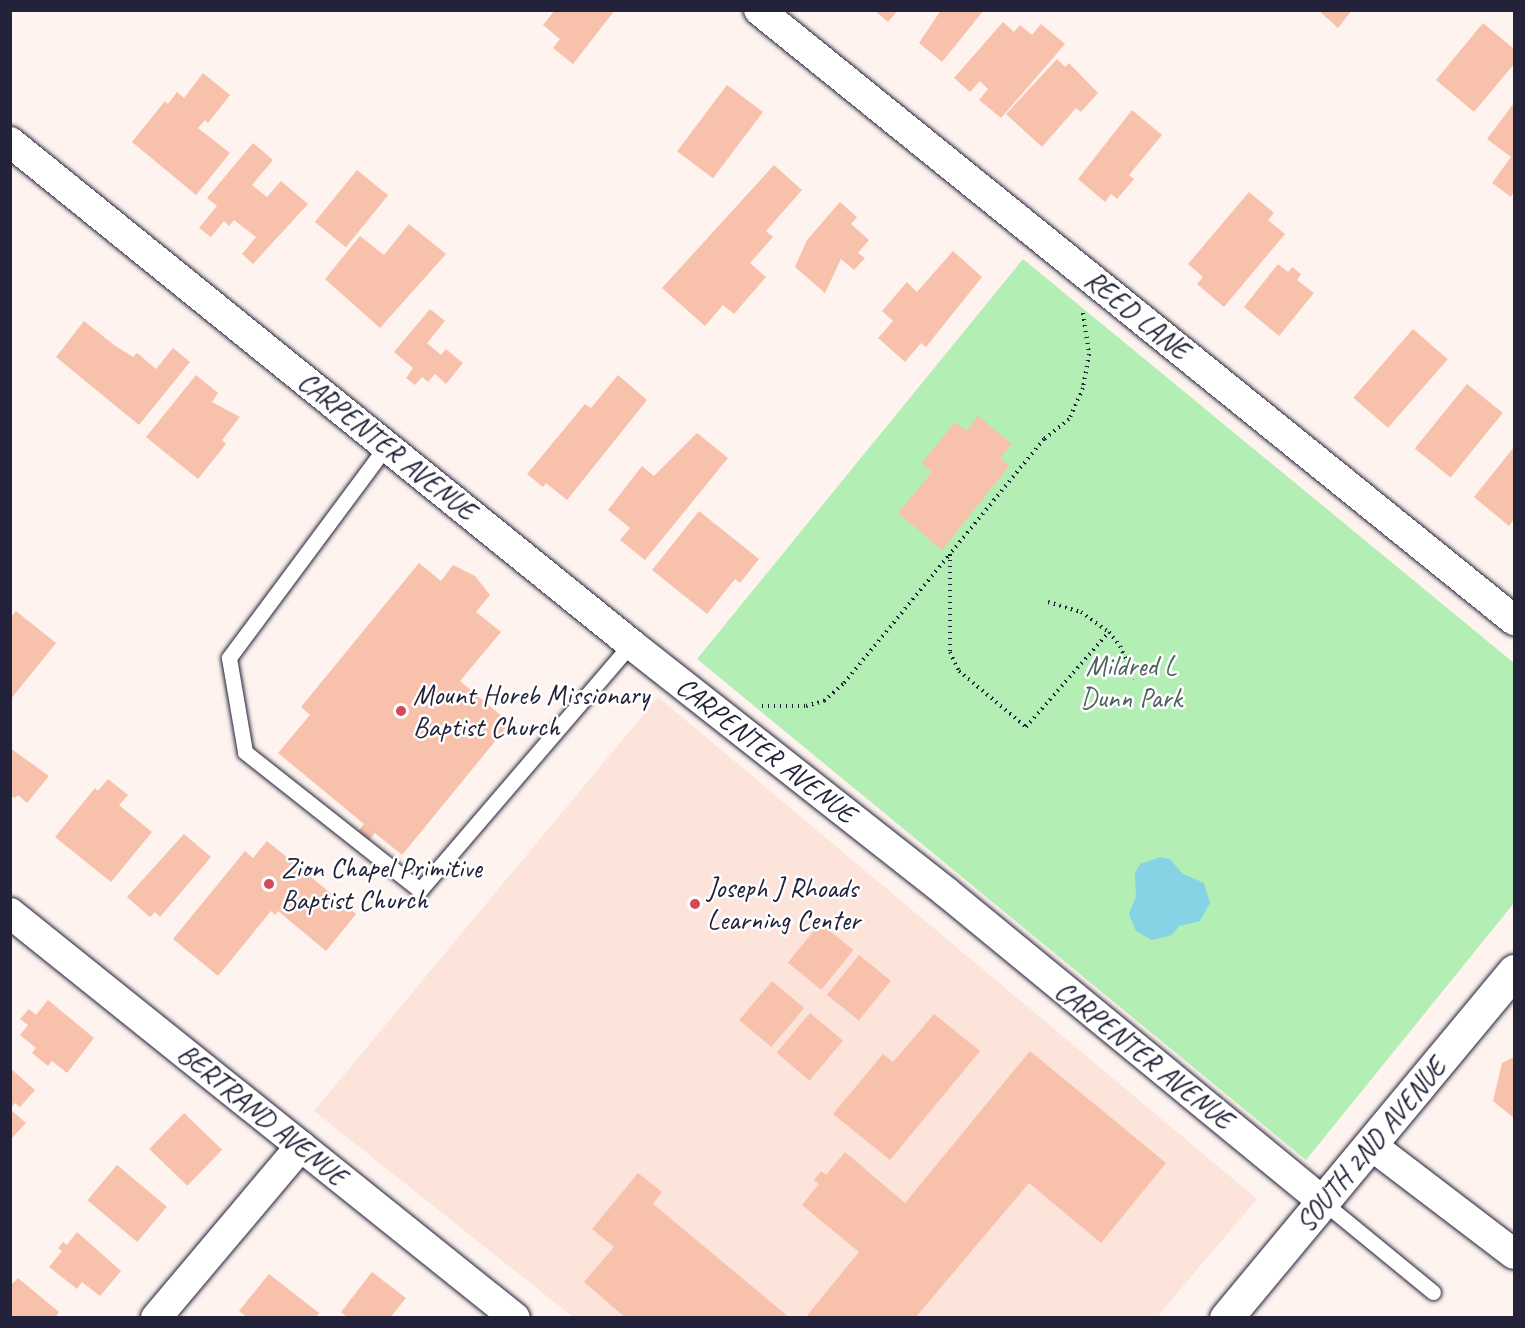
<!DOCTYPE html>
<html>
<head>
<meta charset="utf-8">
<style>
	body { margin:0 }
	#map { position:relative; width:1525px; height:1328px; overflow:hidden; background:#fef3ee; font-family:Caveat,sans-serif }
	div>[style] { position:absolute }
	[style*='--x'] { left:calc(var(--x)*1px); top:calc(var(--y)*1px); width:calc(var(--w)*1px); rotate:calc(var(--a)*1deg) }
	.built>* { inset:0; background:#fce4da }
	.green>* { inset:0; background:#b3efb4 }
	.water>* { inset:0; background:#85d3e4 }
	.building>* { inset:0; background:#f8c1ab; transform-origin:0 0 }
	.path>* { height:4px; margin-top:-2px; transform-origin:0; background:repeating-linear-gradient(90deg,#22223b 0 1.5px,transparent 0 6px) }
	.roads { filter:drop-shadow(0 0 2px #22223b) drop-shadow(0 0 2px #22223b) }
	.service>* { height:15px; margin:-7.5px; padding:0 7.5px; transform-origin:7.5px; border-radius:7.5px; background:#fff }
	.minor>* { height:30px; margin:-15px; padding:0 15px; transform-origin:15px; border-radius:15px; background:#fff }
	.secondary>* { height:33px; margin:-16.5px; padding:0 16.5px; transform-origin:16.5px; border-radius:16.5px; background:#fff }
	.dots>* { width:16px; height:16px; translate:-50% -50%; box-sizing:border-box; border:3px solid #fff; border-radius:50% }
	span { translate:-50% -50%; white-space:nowrap; text-align:center; line-height:1.15; -webkit-text-stroke:5px #fff; paint-order:stroke }
	.street-label { font-size:28px; color:#22223b }
	.park-label { font-size:28px; color:#4e605f }
	.poi-label { font-size:28px; color:#22223b }
	.left { translate:0 -50%; text-align:left }
	.frame { position:absolute; inset:0; border:12px solid #22223b; pointer-events:none }
</style>
</head>
<body>
<div id="map">
	<div class="built">
		<i style="clip-path:polygon(658px 697px,1257px 1199px,1157px 1317px,573px 1317px,314px 1111px)"></i>
	</div>
	<div class="green">
		<i style="clip-path:polygon(1023px 259px,1514px 663px,1514px 903px,1306px 1160px,697px 659px)"></i>
	</div>
	<div class="water">
		<i style="clip-path:polygon(1160px 857px,1170px 859px,1183px 874px,1204px 883px,1210px 903px,1200px 921px,1179px 926px,1172px 935px,1152px 940px,1136px 931px,1129px 914px,1136px 896px,1135px 873px,1140px 864px)"></i>
	</div>
	<div class="building">
		<i style="clip-path:polygon(555px 10px,615px 10px,573px 64px,553px 48px,560px 39px,543px 25px)"></i>
		<i style="clip-path:polygon(874px 10px,898px 10px,888px 22px)"></i>
		<i style="clip-path:polygon(941px 10px,984px 10px,942px 62px,919px 43px)"></i>
		<i style="clip-path:polygon(1318px 10px,1352px 10px,1338px 28px)"></i>
		<i style="clip-path:polygon(1003px 22px,1014px 32px,1020px 25px,1032px 35px,1041px 24px,1065px 44px,1001px 118px,979px 100px,988px 89px,980px 81px,970px 92px,954px 78px)"></i>
		<i style="clip-path:polygon(1483px 23px,1514px 49px,1514px 64px,1474px 112px,1436px 80px)"></i>
		<i style="clip-path:polygon(1057px 59px,1065px 67px,1069px 63px,1098px 93px,1081px 112px,1076px 108px,1042px 147px,1006px 114px)"></i>
		<i style="clip-path:polygon(203px 73px,230px 95px,208px 123px,205px 120px,198px 128px,230px 153px,196px 195px,132px 142px,165px 101px,168px 104px,177px 92px,184px 98px)"></i>
		<i style="left:727px;top:85px;width:45px;height:83px;rotate:37deg"></i>
		<i style="clip-path:polygon(1514px 103px,1514px 191px,1511px 197px,1492px 183px,1511px 157px,1487px 139px)"></i>
		<i style="clip-path:polygon(1132px 110px,1162px 135px,1129px 175px,1134px 179px,1117px 199px,1111px 194px,1105px 202px,1078px 179px)"></i>
		<i style="clip-path:polygon(253px 143px,273px 160px,252px 185px,267px 197px,281px 181px,308px 204px,253px 264px,242px 254px,256px 237px,234px 220px,229px 226px,224px 221px,211px 237px,199px 228px,217px 206px,207px 198px)"></i>
		<i style="clip-path:polygon(774px 165px,802px 190px,766px 231px,773px 237px,750px 263px,766px 277px,734px 314px,723px 305px,705px 326px,662px 288px)"></i>
		<i style="left:357px;top:170px;width:40px;height:67px;rotate:39deg"></i>
		<i style="clip-path:polygon(1249px 192px,1274px 213px,1268px 220px,1285px 234px,1224px 307px,1197px 284px,1203px 277px,1188px 264px)"></i>
		<i style="clip-path:polygon(840px 202px,857px 217px,851px 224px,869px 240px,858px 253px,865px 258px,854px 270px,841px 259px,825px 293px,795px 267px,807px 240px)"></i>
		<i style="clip-path:polygon(409px 224px,446px 254px,380px 328px,325px 279px,360px 236px,384px 255px)"></i>
		<i style="clip-path:polygon(953px 251px,982px 277px,926px 347px,921px 343px,905px 362px,878px 338px,893px 321px,882px 311px,907px 282px,917px 292px)"></i>
		<i style="clip-path:polygon(1278px 264px,1288px 272px,1292px 267px,1301px 274px,1297px 280px,1314px 293px,1279px 336px,1244px 307px)"></i>
		<i style="clip-path:polygon(430px 309px,445px 321px,427px 343px,441px 355px,446px 349px,463px 363px,446px 384px,435px 374px,428px 382px,422px 377px,415px 385px,406px 378px,413px 368px,394px 352px)"></i>
		<i style="clip-path:polygon(84px 321px,114px 345px,133px 357px,137px 353px,156px 369px,173px 348px,190px 362px,139px 425px,56px 357px)"></i>
		<i style="left:1413px;top:329px;width:46px;height:91px;rotate:41deg"></i>
		<i style="clip-path:polygon(196px 375px,218px 393px,212px 402px,240px 417px,222px 440px,226px 444px,198px 479px,146px 437px)"></i>
		<i style="clip-path:polygon(618px 375px,647px 400px,567px 500px,546px 483px,543px 487px,527px 474px,585px 404px,591px 408px)"></i>
		<i style="left:1467px;top:384px;width:46px;height:83px;rotate:39deg"></i>
		<i style="clip-path:polygon(978px 416px,1012px 444px,1000px 458px,1009px 466px,942px 550px,898px 513px,932px 472px,922px 463px,955px 422px,966px 431px)"></i>
		<i style="clip-path:polygon(697px 433px,728px 458px,645px 560px,620px 540px,630px 528px,608px 510px,642px 466px,654px 476px)"></i>
		<i style="clip-path:polygon(1514px 447px,1514px 519px,1509px 526px,1474px 497px)"></i>
		<i style="clip-path:polygon(699px 511px,759px 559px,740px 583px,735px 579px,707px 614px,652px 570px)"></i>
		<i style="clip-path:polygon(419px 563px,441px 581px,453px 565px,475px 576px,490px 595px,476px 612px,501px 632px,460px 681px,510px 723px,402px 855px,375px 833px,369px 840px,358px 832px,364px 824px,278px 753px,310px 715px,301px 707px)"></i>
		<i style="clip-path:polygon(16px 611px,56px 643px,10px 700px,10px 618px)"></i>
		<i style="clip-path:polygon(10px 748px,49px 776px,27px 803px,18px 795px,15px 798px,10px 795px)"></i>
		<i style="clip-path:polygon(108px 779px,128px 795px,119px 805px,152px 832px,111px 882px,55px 837px,95px 788px,98px 791px)"></i>
		<i style="clip-path:polygon(184px 834px,211px 857px,160px 917px,155px 912px,150px 917px,127px 897px)"></i>
		<i style="clip-path:polygon(267px 841px,356px 914px,326px 951px,278px 911px,275px 915px,271px 911px,218px 976px,173px 939px,245px 851px,253px 858px)"></i>
		<i style="left:820px;top:923px;width:43px;height:51px;rotate:39deg"></i>
		<i style="left:859px;top:955px;width:41px;height:51px;rotate:39deg"></i>
		<i style="left:772px;top:981px;width:42px;height:51px;rotate:40deg"></i>
		<i style="clip-path:polygon(48px 1000px,94px 1038px,67px 1073px,52px 1061px,48px 1066px,32px 1053px,36px 1048px,20px 1035px,28px 1025px,20px 1019px,29px 1009px,36px 1015px)"></i>
		<i style="left:810px;top:1013px;width:43px;height:52px;rotate:40deg"></i>
		<i style="clip-path:polygon(934px 1014px,980px 1051px,890px 1160px,833px 1114px,883px 1054px,893px 1062px)"></i>
		<i style="clip-path:polygon(1030px 1051px,1166px 1163px,1101px 1243px,1029px 1183px,915px 1318px,805px 1318px,859px 1252px,802px 1205px,819px 1184px,814px 1180px,821px 1171px,826px 1175px,845px 1152px,905px 1203px)"></i>
		<i style="clip-path:polygon(1514px 1057px,1514px 1118px,1493px 1101px,1502px 1063px)"></i>
		<i style="clip-path:polygon(10px 1068px,35px 1090px,20px 1107px,15px 1103px,10px 1109px)"></i>
		<i style="clip-path:polygon(10px 1109px,26px 1123px,10px 1140px)"></i>
		<i style="left:184px;top:1113px;width:53px;height:50px;rotate:44deg"></i>
		<i style="left:117px;top:1165px;width:65px;height:46px;rotate:40deg"></i>
		<i style="clip-path:polygon(638px 1173px,662px 1192px,653px 1204px,790px 1318px,626px 1318px,584px 1282px,614px 1247px,592px 1229px)"></i>
		<i style="clip-path:polygon(77px 1232px,121px 1271px,100px 1296px,82px 1282px,77px 1289px,49px 1267px,62px 1251px,58px 1248px,63px 1242px,67px 1245px)"></i>
		<i style="clip-path:polygon(372px 1272px,406px 1298px,390px 1318px,348px 1318px,341px 1312px)"></i>
		<i style="clip-path:polygon(269px 1274px,319px 1313px,316px 1318px,248px 1318px,239px 1311px)"></i>
		<i style="clip-path:polygon(18px 1278px,59px 1312px,55px 1318px,10px 1318px,10px 1286px)"></i>
	</div>
	<div class="path">
		<i style="--x:1083;--y:313;--w:41;--a:81.7"></i>
		<i style="--x:1089;--y:354;--w:35;--a:100"></i>
		<i style="--x:1083;--y:388;--w:34;--a:114"></i>
		<i style="--x:1069;--y:419;--w:32;--a:141"></i>
		<i style="--x:1044;--y:439;--w:149;--a:129.3"></i>
		<i style="--x:950;--y:554;--w:98;--a:90"></i>
		<i style="--x:950;--y:652;--w:21;--a:65"></i>
		<i style="--x:959;--y:671;--w:87;--a:39.9"></i>
		<i style="--x:1026;--y:727;--w:126;--a:-48.9"></i>
		<i style="--x:1048;--y:602;--w:34;--a:17"></i>
		<i style="--x:1081;--y:612;--w:34;--a:36"></i>
		<i style="--x:1109;--y:632;--w:18;--a:52"></i>
		<i style="--x:1120;--y:646;--w:36;--a:66"></i>
		<i style="--x:762;--y:706;--w:44;--a:0"></i>
		<i style="--x:806;--y:706;--w:19;--a:-16"></i>
		<i style="--x:824;--y:701;--w:27;--a:-42"></i>
		<i style="--x:844;--y:683;--w:167;--a:-50.6"></i>
	</div>
	<div class="roads">
		<div class="service">
			<i style="--x:387;--y:445;--w:265;--a:126.6"></i>
			<i style="--x:229;--y:658;--w:95;--a:80.3"></i>
			<i style="--x:245;--y:752;--w:223;--a:38.3"></i>
			<i style="--x:420;--y:890;--w:324;--a:-49.4"></i>
			<i style="--x:1323;--y:1202;--w:142;--a:39.3"></i>
		</div>
		<div class="minor">
			<i style="--x:759;--y:10;--w:971;--a:38.94"></i>
			<i style="--x:10;--y:142;--w:799;--a:38.95"></i>
			<i style="--x:631;--y:644;--w:401;--a:38.2"></i>
			<i style="--x:946;--y:892;--w:488;--a:39.4"></i>
			<i style="--x:10;--y:913;--w:647;--a:38.73"></i>
			<i style="--x:1371;--y:1145;--w:180;--a:37.3"></i>
			<i style="--x:156;--y:1318;--w:225;--a:-49.9"></i>
		</div>
		<div class="secondary">
			<i style="--x:1226;--y:1318;--w:451;--a:-50.3"></i>
		</div>
	</div>
	<div class="dots">
		<i style="left:401px;top:711px;background:#d1495b"></i>
		<i style="left:269px;top:884px;background:#d1495b"></i>
		<i style="left:695px;top:904px;background:#d1495b"></i>
	</div>
	<div class="street-label">
		<span style="left:1137px;top:315px;rotate:39deg">REED LANE</span>
		<span style="left:387px;top:446px;rotate:39deg">CARPENTER AVENUE</span>
		<span style="left:766px;top:750px;rotate:38deg">CARPENTER AVENUE</span>
		<span style="left:1144px;top:1055px;rotate:39deg">CARPENTER AVENUE</span>
		<span style="left:262px;top:1115px;rotate:39deg">BERTRAND AVENUE</span>
		<span style="left:1371px;top:1145px;rotate:-50deg">SOUTH 2ND AVENUE</span>
	</div>
	<div class="park-label">
		<span style="left:1131px;top:682px">Mildred L<br>Dunn Park</span>
	</div>
	<div class="poi-label">
		<span class="left" style="left:413px;top:711px">Mount Horeb Missionary<br>Baptist Church</span>
		<span class="left" style="left:281px;top:884px">Zion Chapel Primitive<br>Baptist Church</span>
		<span class="left" style="left:707px;top:904px">Joseph J Rhoads<br>Learning Center</span>
	</div>
	<div class="frame"></div>
</div>
</body>
</html>
